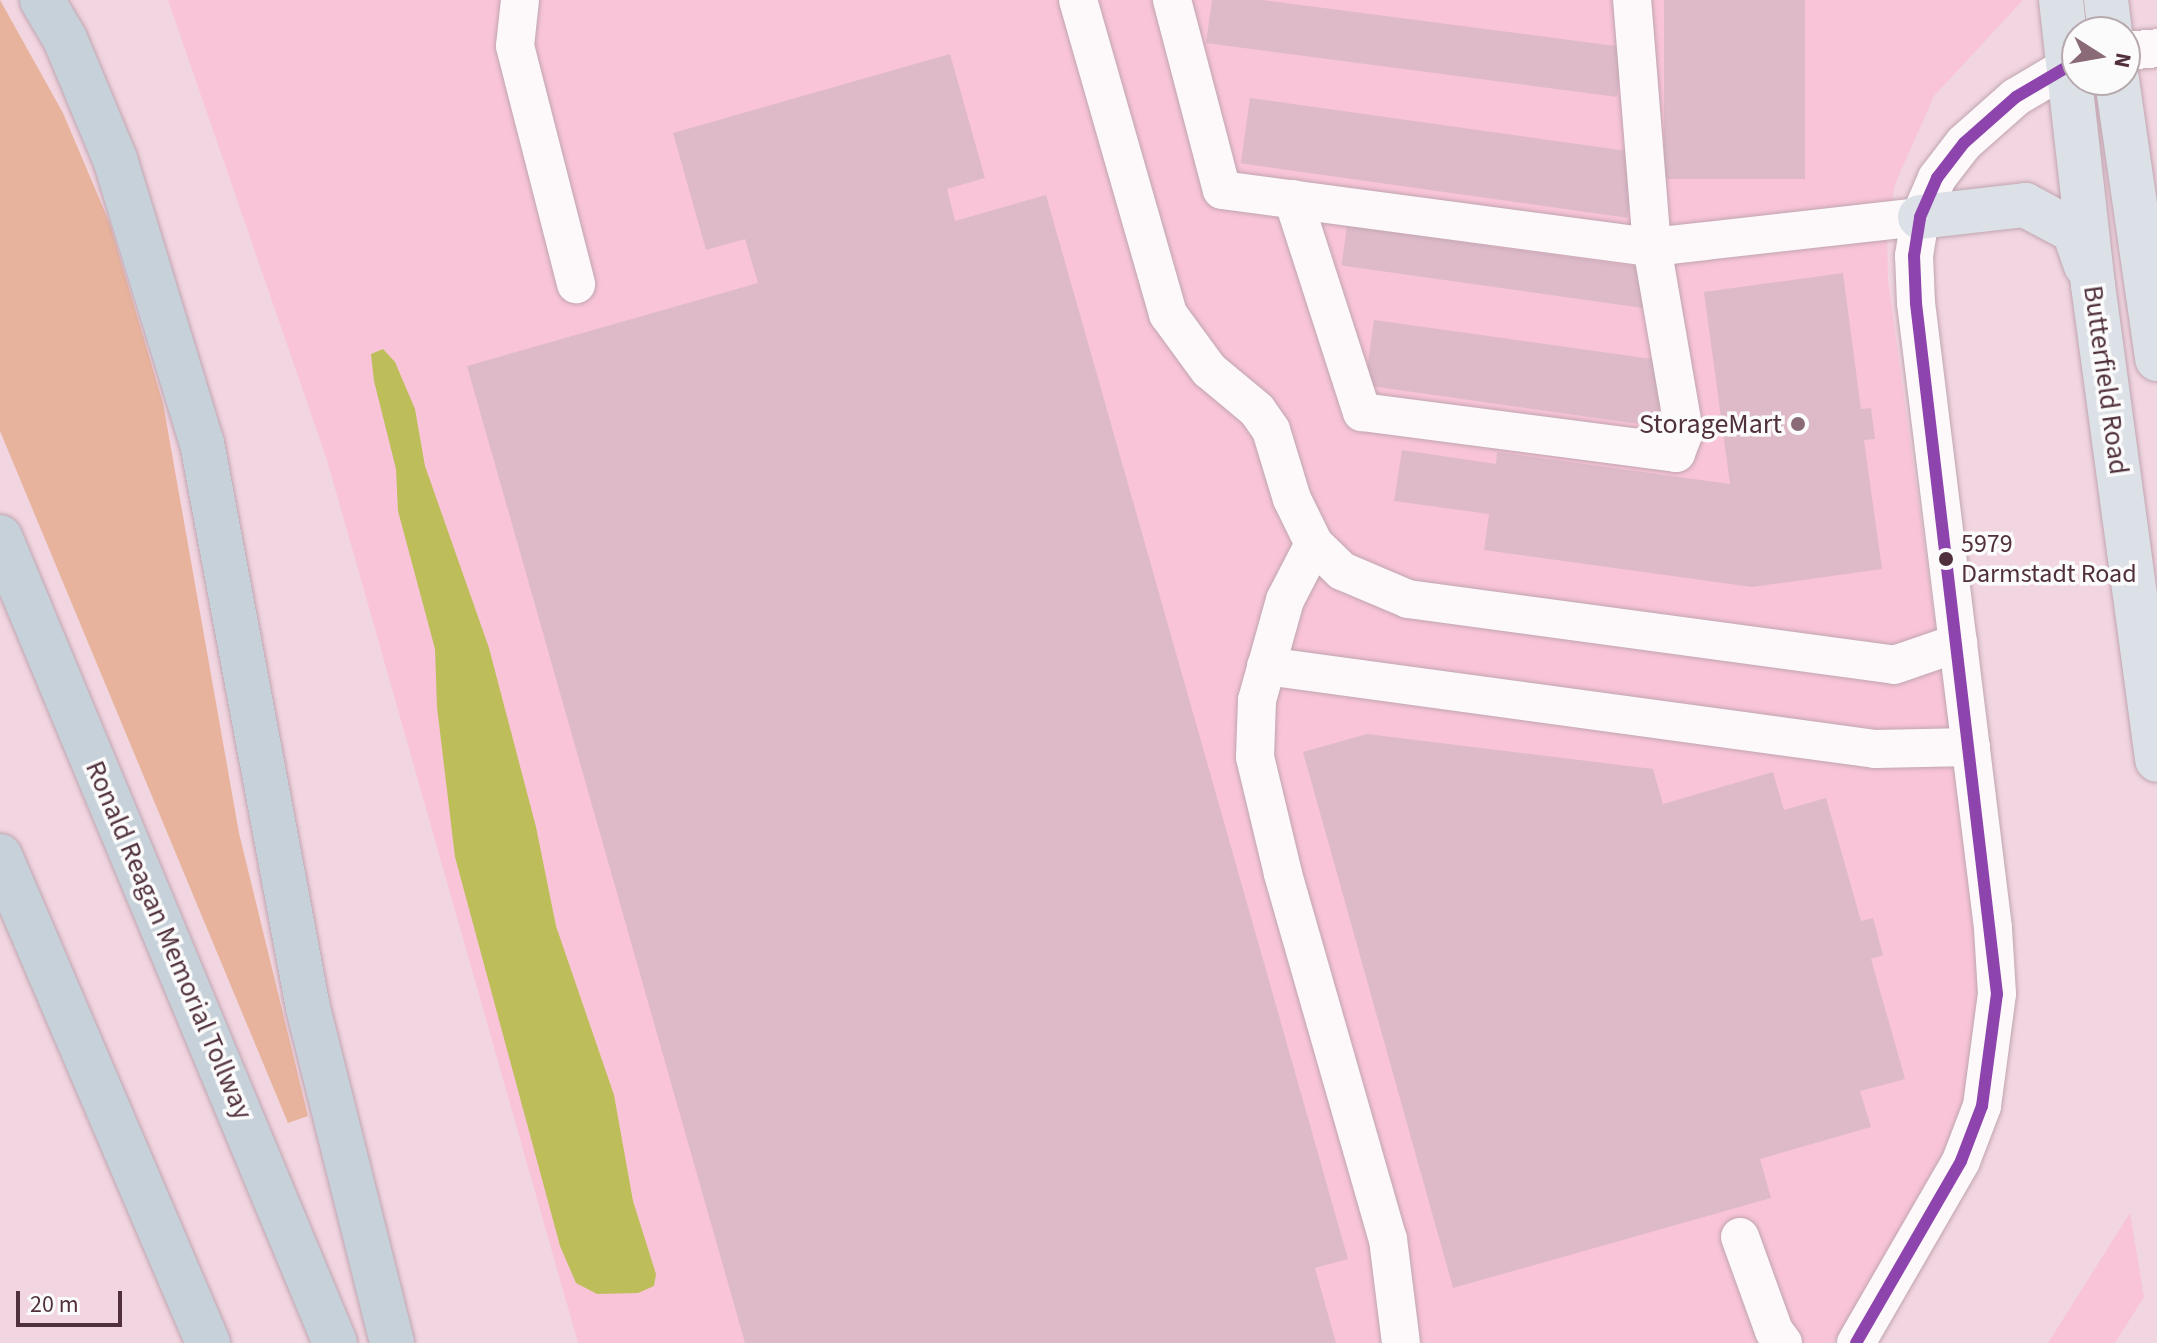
<!DOCTYPE html>
<html>
<head>
<meta charset="utf-8">
<style>
	body { margin:0 }
	#map { position:relative; width:2157px; height:1343px; overflow:hidden; background:#f1d5e0; font-family:"Source Sans 3",sans-serif }
	div>[style] { position:absolute }
	[style*='--x'] { left:calc(var(--x)*1px); top:calc(var(--y)*1px); width:calc(var(--w)*1px); rotate:calc(var(--a)*1deg) }
	.built>* { inset:0; background:#f9c4d8 }
	.green>* { inset:0; background:#e8b39c }
	.water>* { inset:0; background:#bdbe5a }
	.building>* { inset:0; background:#debac9; transform-origin:0 0 }
	.roads { filter:drop-shadow(0 0 2px #c0a5b0) drop-shadow(0 0 2px #c0a5b0) }
	.minor>* { height:38px; margin:-19px; padding:0 19px; transform-origin:19px; border-radius:19px; background:#fdf9fa }
	.major>* { height:44px; margin:-22px; padding:0 22px; transform-origin:22px; border-radius:22px; background:#dce1e7 }
	.highway>* { height:44px; margin:-22px; padding:0 22px; transform-origin:22px; border-radius:22px; background:#c6d1d9 }
	.bus-1>* { height:12px; margin:-6px; padding:0 6px; transform-origin:6px; border-radius:6px; background:#8e44ad }
	.dots>* { width:22px; height:22px; translate:-50% -50%; box-sizing:border-box; border:4px solid #fbfbfb; border-radius:50% }
	span { translate:-50% -50%; white-space:nowrap; text-align:center; line-height:1.15; -webkit-text-stroke:7px #fbfbfb; paint-order:stroke }
	.bus-label { font-size:26px; color:#51303d }
	.left { translate:0 -50%; text-align:left }
	.street-label { font-size:28px; color:#51303d }
	.poi-label { font-size:28px; color:#51303d }
	.right { translate:-100% -50%; text-align:right }
	.north { position:absolute; left:2061px; top:16px; width:80px; height:80px; box-sizing:border-box; background:#fbfbfb; border:2px solid #b7aaaf; border-radius:50%; rotate:101deg; font-size:22px; font-weight:700; line-height:32px; text-align:center; color:#51303d }
	.north::after { content:''; display:block; margin:auto; width:28px; height:36px; background:#896a76; clip-path:polygon(50% 0,100% 100%,50% 72%,0 100%) }
	.scale { position:absolute; left:16px; top:1291px; width:106px; height:36px; box-sizing:border-box; border:4px solid #51303d; border-top:0; padding-left:10px; font-size:24px; line-height:28px; white-space:nowrap; color:#51303d; -webkit-text-stroke:6px #fbfbfb; paint-order:stroke }
</style>
</head>
<body>
<div id="map">
	<div class="built">
		<i style="clip-path:polygon(168px 0,2023px 0,1934px 96px,1895px 184px,1887px 229px,1888px 280px,1970px 879px,1980px 998px,1963px 1107px,1946px 1155px,1833px 1343px,578px 1343px,327px 460px)"></i>
		<i style="clip-path:polygon(2130px 1213px,2144px 1297px,2115px 1343px,2048px 1343px)"></i>
	</div>
	<div class="green">
		<i style="clip-path:polygon(0 0,63px 113px,110px 224px,163px 403px,239px 833px,308px 1116px,288px 1123px,0 431px)"></i>
	</div>
	<div class="water">
		<i style="clip-path:polygon(383px 349px,395px 362px,415px 409px,425px 466px,489px 648px,536px 827px,556px 926px,614px 1095px,633px 1201px,656px 1274px,654px 1286px,638px 1293px,597px 1294px,576px 1283px,560px 1246px,455px 857px,437px 707px,435px 649px,398px 511px,396px 469px,374px 381px,371px 354px)"></i>
	</div>
	<div class="building">
		<i style="clip-path:polygon(1212px 0,1263px 0,1623px 47px,1617px 97px,1206px 43px)"></i>
		<i style="left:1664px;top:0;width:141px;height:179px"></i>
		<i style="clip-path:polygon(950px 54px,985px 178px,947px 189px,955px 221px,1046px 195px,1348px 1259px,1315px 1268px,1336px 1343px,745px 1343px,467px 366px,758px 283px,745px 239px,706px 250px,673px 133px)"></i>
		<i style="left:1250px;top:98px;width:390px;height:66px;rotate:8deg"></i>
		<i style="left:1347px;top:226px;width:308px;height:40px;rotate:8deg"></i>
		<i style="clip-path:polygon(1843px 273px,1861px 409px,1871px 408px,1875px 439px,1864px 440px,1882px 569px,1752px 587px,1484px 550px,1489px 514px,1394px 501px,1402px 450px,1496px 464px,1497px 452px,1730px 484px,1704px 292px)"></i>
		<i style="left:1374px;top:320px;width:295px;height:66px;rotate:8deg"></i>
		<i style="clip-path:polygon(1367px 734px,1653px 769px,1663px 804px,1773px 772px,1784px 810px,1826px 798px,1861px 921px,1873px 918px,1883px 955px,1871px 959px,1905px 1079px,1860px 1091px,1871px 1127px,1760px 1159px,1771px 1198px,1453px 1288px,1303px 752px)"></i>
	</div>
	<div class="roads">
		<div class="minor">
			<i style="--x:520;--y:0;--w:46;--a:96.2"></i>
			<i style="--x:515;--y:46;--w:246;--a:75.6"></i>
			<i style="--x:1078;--y:0;--w:327;--a:74"></i>
			<i style="--x:1168;--y:314;--w:69;--a:53.8"></i>
			<i style="--x:1209;--y:370;--w:62;--a:39.8"></i>
			<i style="--x:1257;--y:410;--w:24;--a:55"></i>
			<i style="--x:1271;--y:430;--w:72;--a:73.1"></i>
			<i style="--x:1292;--y:499;--w:50;--a:63.9"></i>
			<i style="--x:1314;--y:544;--w:39;--a:44"></i>
			<i style="--x:1342;--y:571;--w:72;--a:23"></i>
			<i style="--x:1408;--y:599;--w:490;--a:7.7"></i>
			<i style="--x:1894;--y:665;--w:68;--a:-19"></i>
			<i style="--x:1172;--y:0;--w:196;--a:75.3"></i>
			<i style="--x:1222;--y:190;--w:434;--a:7.6"></i>
			<i style="--x:1652;--y:247;--w:270;--a:-6.4"></i>
			<i style="--x:2125;--y:51;--w:32;--a:-5"></i>
			<i style="--x:1293;--y:199;--w:224;--a:72.1"></i>
			<i style="--x:1362;--y:412;--w:317;--a:7.4"></i>
			<i style="--x:1676;--y:453;--w:22;--a:-69"></i>
			<i style="--x:1684;--y:432;--w:188;--a:-99.8"></i>
			<i style="--x:1652;--y:247;--w:248;--a:-94.6"></i>
			<i style="--x:1314;--y:544;--w:63;--a:117.4"></i>
			<i style="--x:1285;--y:600;--w:104;--a:105.6"></i>
			<i style="--x:1257;--y:700;--w:57;--a:92"></i>
			<i style="--x:1255;--y:757;--w:120;--a:76.5"></i>
			<i style="--x:1283;--y:874;--w:380;--a:74"></i>
			<i style="--x:1388;--y:1239;--w:105;--a:82.9"></i>
			<i style="--x:1266;--y:666;--w:615;--a:7.76"></i>
			<i style="--x:1875;--y:749;--w:96;--a:-1.2"></i>
			<i style="--x:1740;--y:1237;--w:100;--a:70.1"></i>
			<i style="--x:1774;--y:1331;--w:15;--a:53"></i>
			<i style="--x:1856;--y:1343;--w:210;--a:-60"></i>
			<i style="--x:1961;--y:1161;--w:59;--a:-69.1"></i>
			<i style="--x:1982;--y:1106;--w:113;--a:-82.4"></i>
			<i style="--x:1997;--y:994;--w:66;--a:-93.5"></i>
			<i style="--x:1993;--y:928;--w:630;--a:-97.02"></i>
			<i style="--x:1916;--y:303;--w:47;--a:-92.4"></i>
			<i style="--x:1914;--y:256;--w:39;--a:-81"></i>
			<i style="--x:1920;--y:217;--w:43;--a:-66.4"></i>
			<i style="--x:1937;--y:178;--w:44;--a:-52.4"></i>
			<i style="--x:1964;--y:143;--w:69;--a:-41.5"></i>
			<i style="--x:2016;--y:97;--w:71;--a:-30.5"></i>
		</div>
		<div class="major">
			<i style="--x:2061;--y:0;--w:287;--a:83.6"></i>
			<i style="--x:2093;--y:285;--w:479;--a:82.3"></i>
			<i style="--x:2106;--y:0;--w:32;--a:83"></i>
			<i style="--x:2117;--y:80;--w:282;--a:81.8"></i>
			<i style="--x:1920;--y:217;--w:106;--a:-6.5"></i>
			<i style="--x:2025;--y:205;--w:55;--a:28"></i>
			<i style="--x:2074;--y:231;--w:36;--a:71"></i>
		</div>
		<div class="highway">
			<i style="--x:42;--y:0;--w:45;--a:59.5"></i>
			<i style="--x:65;--y:39;--w:130;--a:67.4"></i>
			<i style="--x:115;--y:159;--w:297;--a:73"></i>
			<i style="--x:202;--y:443;--w:575;--a:79.37"></i>
			<i style="--x:308;--y:1008;--w:345;--a:75.9"></i>
			<i style="--x:0;--y:537;--w:873;--a:67.43"></i>
			<i style="--x:0;--y:856;--w:530;--a:66.87"></i>
		</div>
	</div>
	<div class="bus-1">
		<i style="--x:1856;--y:1343;--w:210;--a:-60"></i>
		<i style="--x:1961;--y:1161;--w:59;--a:-69.1"></i>
		<i style="--x:1982;--y:1106;--w:113;--a:-82.4"></i>
		<i style="--x:1997;--y:994;--w:696;--a:-96.69"></i>
		<i style="--x:1916;--y:303;--w:47;--a:-92.4"></i>
		<i style="--x:1914;--y:256;--w:39;--a:-81"></i>
		<i style="--x:1920;--y:217;--w:43;--a:-66.4"></i>
		<i style="--x:1937;--y:178;--w:44;--a:-52.4"></i>
		<i style="--x:1964;--y:143;--w:69;--a:-41.5"></i>
		<i style="--x:2016;--y:97;--w:71;--a:-30.5"></i>
	</div>
	<div class="dots">
		<i style="left:1798px;top:424px;background:#896a76"></i>
		<i style="left:1946px;top:559px;background:#51303d"></i>
	</div>
	<div class="bus-label">
		<span class="left" style="left:1961px;top:559px">5979<br>Darmstadt Road</span>
	</div>
	<div class="street-label">
		<span style="left:2106px;top:380px;rotate:82deg">Butterfield Road</span>
		<span style="left:169px;top:940px;rotate:67deg">Ronald Reagan Memorial Tollway</span>
	</div>
	<div class="poi-label">
		<span class="right" style="left:1782px;top:424px">StorageMart</span>
	</div>
	<div class="north">N</div>
	<div class="scale">20 m</div>
</div>
</body>
</html>
